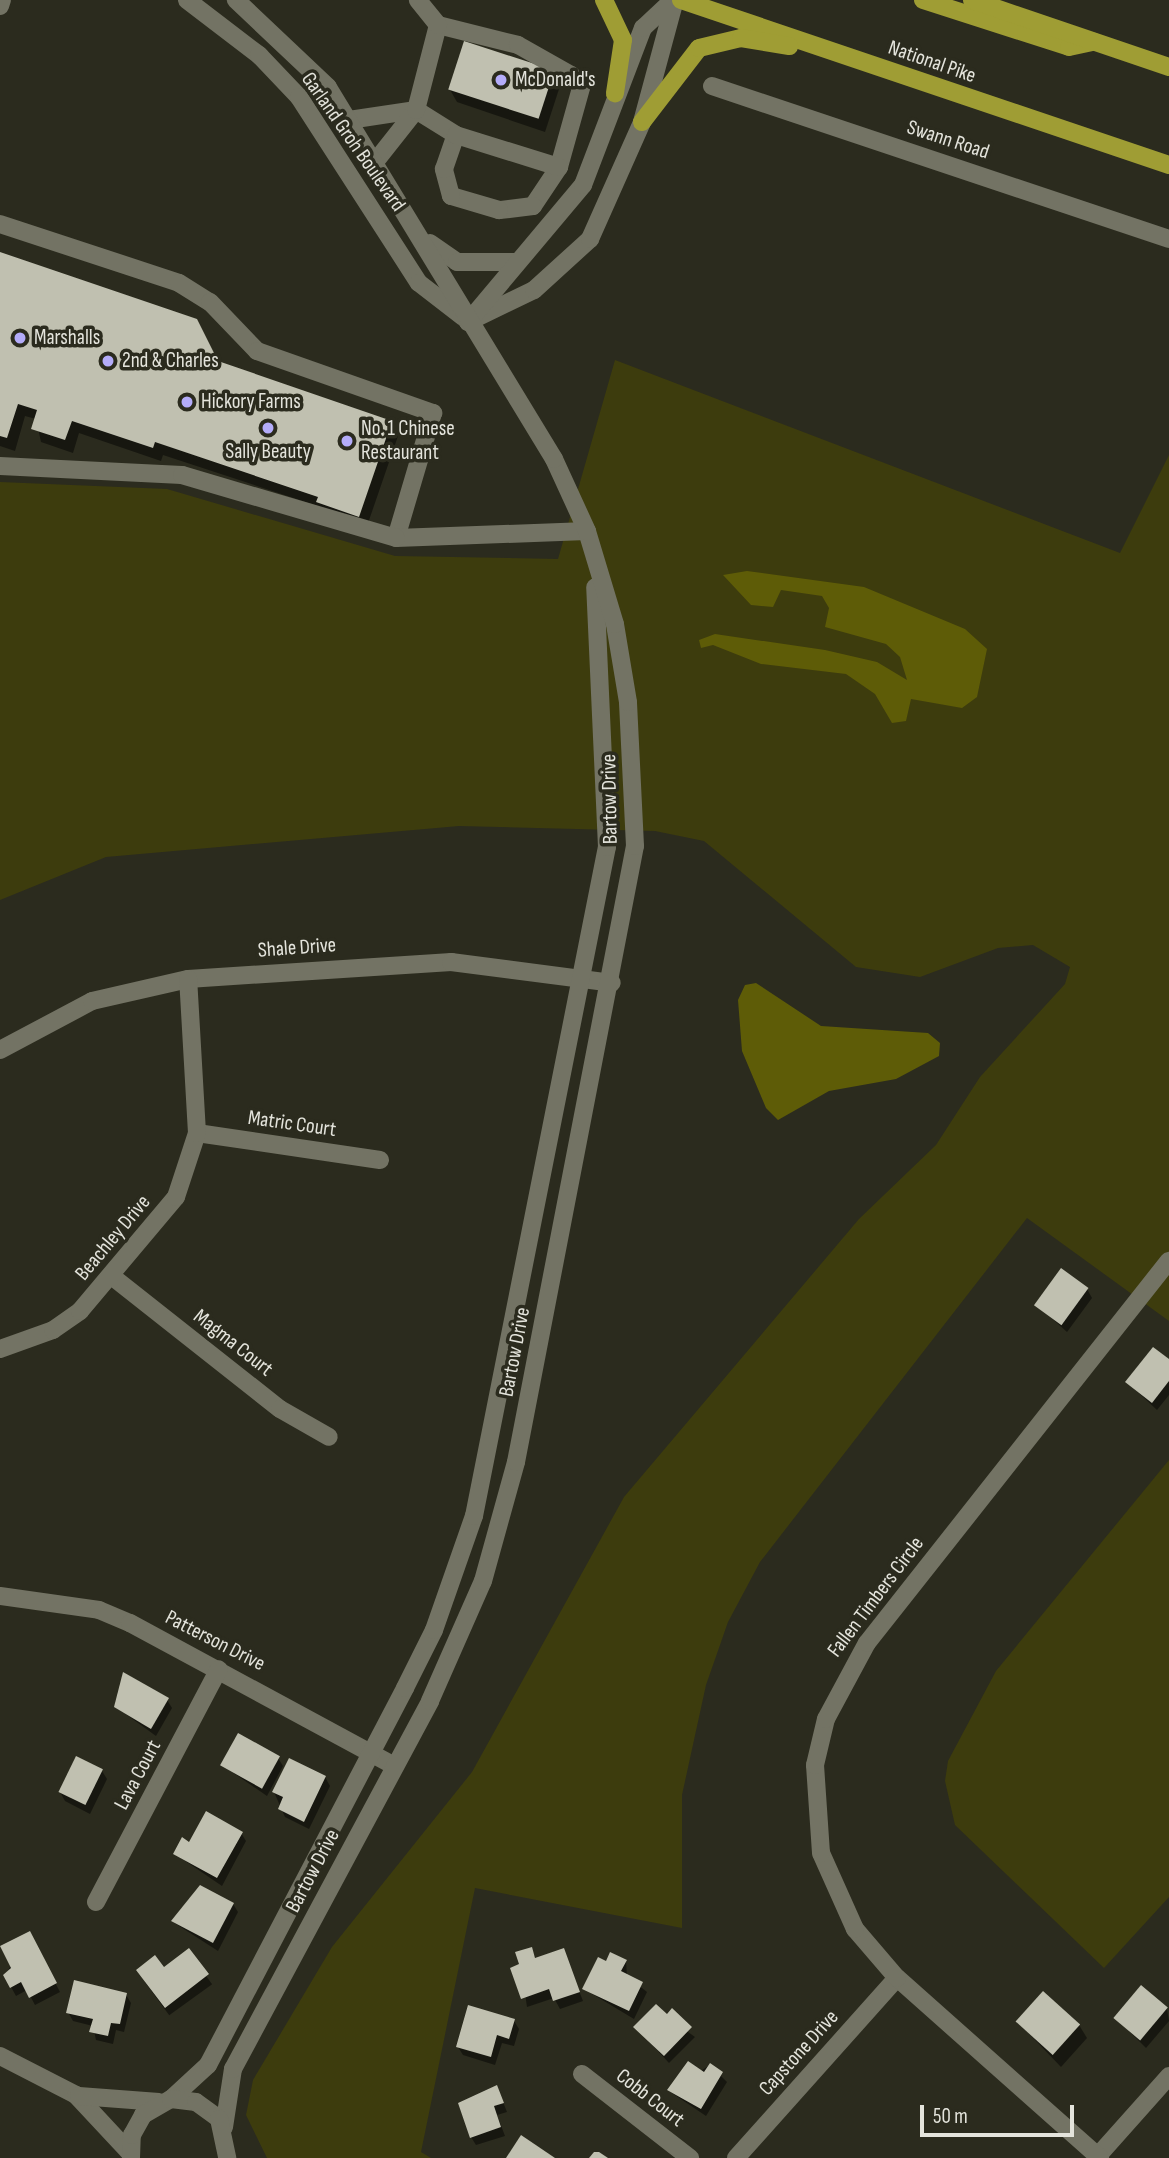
<!DOCTYPE html>
<html>
<head>
<meta charset="utf-8">
<style>
	body { margin:0 }
	#map { position:relative; width:1169px; height:2158px; overflow:hidden; background:#2b2b1e; font-family:"Sofia Sans Condensed",sans-serif }
	div>[style] { position:absolute }
	[style*='--x'] { left:calc(var(--x)*1px); top:calc(var(--y)*1px); width:calc(var(--w)*1px); rotate:calc(var(--a)*1deg) }
	.green>* { inset:0; background:#3d3c0d }
	.water>* { inset:0; background:#5e5c07 }
	.shadow>* { inset:0; background:#0007; transform-origin:0 0 }
	.building>* { inset:0; background:#c0c0b0; transform-origin:0 0 }
	.minor>* { height:18px; margin:-9px; padding:0 9px; transform-origin:9px; border-radius:9px; background:#737364 }
	.major>* { height:18px; margin:-9px; padding:0 9px; transform-origin:9px; border-radius:9px; background:#9f9d34 }
	.dots>* { width:19px; height:19px; translate:-50% -50%; box-sizing:border-box; border:4px solid #2b2b1e; border-radius:50% }
	span { translate:-50% -50%; white-space:nowrap; text-align:center; line-height:1.15; -webkit-text-stroke:7px #2b2b1e; paint-order:stroke }
	.street-label { font-size:21px; color:#e4e4dc }
	.poi-label { font-size:21px; color:#e4e4dc }
	.left { translate:0 -50%; text-align:left }
	.scale { position:absolute; left:920px; top:2105px; width:154px; height:32px; box-sizing:border-box; border:4px solid #e4e4dc; border-top:0; padding-left:9px; font-size:21px; line-height:24px; white-space:nowrap; color:#e4e4dc; -webkit-text-stroke:5px #2b2b1e; paint-order:stroke }
</style>
</head>
<body>
<div id="map">
	<div class="green">
		<i style="clip-path:polygon(615px 360px,1120px 553px,1169px 455px,1169px 1321px,1027px 1218px,760px 1562px,728px 1622px,706px 1685px,682px 1795px,682px 1928px,475px 1888px,421px 2152px,431px 2158px,267px 2158px,246px 2115px,253px 2080px,332px 1947px,472px 1772px,624px 1497px,859px 1219px,936px 1145px,980px 1077px,1065px 984px,1070px 967px,1033px 945px,998px 948px,920px 977px,856px 967px,704px 841px,655px 831px,459px 826px,106px 857px,0 900px,0 482px,167px 489px,395px 556px,558px 559px)"></i>
		<i style="clip-path:polygon(1169px 1460px,1169px 1897px,1104px 1968px,955px 1825px,945px 1781px,948px 1761px,996px 1671px)"></i>
	</div>
	<div class="water">
		<i style="clip-path:polygon(747px 571px,864px 587px,965px 629px,987px 649px,977px 697px,962px 708px,911px 699px,906px 721px,892px 723px,875px 694px,846px 674px,761px 664px,713px 645px,701px 648px,699px 640px,715px 634px,825px 650px,877px 662px,907px 680px,900px 657px,886px 644px,825px 627px,829px 608px,822px 596px,781px 590px,773px 607px,751px 605px,723px 575px)"></i>
		<i style="clip-path:polygon(756px 983px,821px 1026px,928px 1033px,940px 1043px,939px 1056px,896px 1079px,829px 1091px,778px 1120px,766px 1108px,742px 1051px,738px 1000px,745px 985px)"></i>
	</div>
	<div class="shadow">
		<i style="clip-path:polygon(553px 73px,560px 86px,545px 132px,457px 102px,449px 88px)"></i>
		<i style="clip-path:polygon(0 254px,218px 363px,391px 422px,398px 436px,366px 529px,321px 507px,163px 455px,161px 461px,79px 433px,73px 453px,41px 442px,36px 419px,25px 416px,15px 451px,0 446px)"></i>
		<i style="clip-path:polygon(1087px 1289px,1092px 1298px,1067px 1332px,1037px 1305px)"></i>
		<i style="clip-path:polygon(1169px 1362px,1169px 1395px,1157px 1410px,1127px 1382px)"></i>
		<i style="clip-path:polygon(167px 1700px,172px 1708px,156px 1736px,116px 1707px)"></i>
		<i style="clip-path:polygon(278px 1758px,283px 1766px,267px 1796px,222px 1765px)"></i>
		<i style="clip-path:polygon(102px 1771px,107px 1779px,90px 1814px,65px 1801px,60px 1792px)"></i>
		<i style="clip-path:polygon(325px 1777px,330px 1786px,309px 1829px,285px 1817px,274px 1792px)"></i>
		<i style="clip-path:polygon(241px 1833px,246px 1841px,222px 1886px,175px 1854px)"></i>
		<i style="clip-path:polygon(233px 1904px,238px 1912px,218px 1951px,173px 1922px)"></i>
		<i style="clip-path:polygon(29px 1933px,60px 1992px,35px 2005px,27px 1990px,16px 1996px,5px 1976px)"></i>
		<i style="clip-path:polygon(531px 1949px,536px 1959px,563px 1950px,583px 2001px,560px 2009px,554px 1998px,527px 2007px,521px 1966px)"></i>
		<i style="left:188px;top:1951px;width:41px;height:53px;rotate:54deg"></i>
		<i style="clip-path:polygon(626px 1961px,627px 1976px,647px 1992px,634px 2019px,584px 1989px,607px 1964px)"></i>
		<i style="clip-path:polygon(126px 1995px,131px 2003px,124px 2032px,116px 2030px,113px 2044px,96px 2040px,93px 2026px,73px 2021px,68px 2012px)"></i>
		<i style="clip-path:polygon(1167px 2009px,1169px 2021px,1146px 2048px,1116px 2018px)"></i>
		<i style="clip-path:polygon(667px 2017px,695px 2037px,669px 2063px,636px 2027px)"></i>
		<i style="clip-path:polygon(514px 2021px,519px 2029px,514px 2046px,502px 2043px,495px 2065px,463px 2055px,458px 2047px)"></i>
		<i style="clip-path:polygon(1018px 2022px,1079px 2025px,1087px 2038px,1061px 2067px)"></i>
		<i style="clip-path:polygon(710px 2065px,727px 2082px,706px 2116px,669px 2091px)"></i>
		<i style="clip-path:polygon(497px 2087px,507px 2112px,497px 2115px,505px 2136px,476px 2145px,471px 2137px)"></i>
	</div>
	<div class="building">
		<i style="left:464px;top:41px;width:95px;height:51px;rotate:18deg"></i>
		<i style="clip-path:polygon(0 252px,197px 319px,218px 361px,392px 421px,359px 517px,316px 502px,318px 497px,155px 442px,153px 448px,72px 421px,65px 440px,31px 429px,37px 410px,18px 404px,7px 438px,0 436px)"></i>
		<i style="left:1061px;top:1268px;width:34px;height:46px;rotate:36deg"></i>
		<i style="clip-path:polygon(1153px 1347px,1169px 1359px,1169px 1381px,1152px 1403px,1125px 1382px)"></i>
		<i style="clip-path:polygon(123px 1672px,169px 1698px,151px 1729px,114px 1707px)"></i>
		<i style="left:238px;top:1733px;width:48px;height:37px;rotate:29deg"></i>
		<i style="left:76px;top:1756px;width:30px;height:40px;rotate:26deg"></i>
		<i style="clip-path:polygon(289px 1758px,326px 1776px,304px 1822px,278px 1809px,283px 1797px,272px 1792px)"></i>
		<i style="clip-path:polygon(206px 1811px,243px 1832px,217px 1878px,173px 1854px,182px 1837px,189px 1842px)"></i>
		<i style="clip-path:polygon(200px 1885px,234px 1903px,213px 1943px,171px 1921px)"></i>
		<i style="clip-path:polygon(30px 1931px,57px 1983px,29px 1998px,21px 1982px,10px 1988px,3px 1975px,11px 1968px,0 1946px)"></i>
		<i style="clip-path:polygon(532px 1947px,535px 1958px,564px 1948px,580px 1992px,553px 2001px,549px 1989px,521px 1999px,510px 1968px,519px 1964px,515px 1952px)"></i>
		<i style="clip-path:polygon(189px 1948px,209px 1974px,165px 2008px,136px 1970px,155px 1955px,164px 1967px)"></i>
		<i style="clip-path:polygon(610px 1952px,627px 1960px,621px 1971px,643px 1982px,629px 2011px,582px 1989px,598px 1957px,606px 1961px)"></i>
		<i style="clip-path:polygon(74px 1980px,127px 1993px,120px 2024px,111px 2023px,108px 2036px,89px 2032px,93px 2019px,66px 2013px)"></i>
		<i style="left:1141px;top:1985px;width:35px;height:43px;rotate:40deg"></i>
		<i style="left:1043px;top:1991px;width:50px;height:41px;rotate:42deg"></i>
		<i style="clip-path:polygon(656px 2004px,667px 2014px,672px 2008px,692px 2027px,664px 2056px,633px 2027px)"></i>
		<i style="clip-path:polygon(468px 2005px,515px 2019px,509px 2039px,497px 2035px,491px 2057px,456px 2047px)"></i>
		<i style="clip-path:polygon(688px 2061px,704px 2072px,710px 2063px,723px 2072px,701px 2109px,667px 2090px)"></i>
		<i style="clip-path:polygon(497px 2085px,504px 2103px,494px 2106px,501px 2127px,470px 2138px,458px 2103px)"></i>
		<i style="clip-path:polygon(521px 2135px,555px 2158px,506px 2158px)"></i>
		<i style="clip-path:polygon(594px 2152px,599px 2152px,608px 2158px,589px 2158px)"></i>
	</div>
	<div class="minor">
		<i style="--x:187;--y:0;--w:91;--a:37.4"></i>
		<i style="--x:259;--y:55;--w:58;--a:46.4"></i>
		<i style="--x:299;--y:97;--w:221;--a:57.2"></i>
		<i style="--x:419;--y:283;--w:56;--a:37.7"></i>
		<i style="--x:0;--y:6;--w:6;--a:-72"></i>
		<i style="--x:438;--y:25;--w:82;--a:14"></i>
		<i style="--x:518;--y:45;--w:61;--a:29.5"></i>
		<i style="--x:571;--y:75;--w:16;--a:52"></i>
		<i style="--x:581;--y:88;--w:82;--a:105.6"></i>
		<i style="--x:559;--y:167;--w:47;--a:123.7"></i>
		<i style="--x:533;--y:206;--w:34;--a:173"></i>
		<i style="--x:499;--y:210;--w:50;--a:-163.7"></i>
		<i style="--x:451;--y:196;--w:28;--a:-105"></i>
		<i style="--x:444;--y:169;--w:36;--a:-71"></i>
		<i style="--x:712;--y:86;--w:482;--a:18.5"></i>
		<i style="--x:349;--y:120;--w:68;--a:-8.5"></i>
		<i style="--x:416;--y:110;--w:47;--a:32"></i>
		<i style="--x:456;--y:135;--w:108;--a:17.3"></i>
		<i style="--x:375;--y:162;--w:66;--a:-51.7"></i>
		<i style="--x:416;--y:110;--w:88;--a:-75.5"></i>
		<i style="--x:438;--y:25;--w:32;--a:-129"></i>
		<i style="--x:0;--y:224;--w:188;--a:18.2"></i>
		<i style="--x:179;--y:283;--w:36;--a:32"></i>
		<i style="--x:210;--y:302;--w:68;--a:46.2"></i>
		<i style="--x:257;--y:351;--w:187;--a:19.4"></i>
		<i style="--x:433;--y:413;--w:130;--a:106.5"></i>
		<i style="--x:396;--y:538;--w:191;--a:-2.1"></i>
		<i style="--x:430;--y:243;--w:33;--a:35"></i>
		<i style="--x:457;--y:262;--w:60;--a:0"></i>
		<i style="--x:468;--y:322;--w:73;--a:-25.9"></i>
		<i style="--x:534;--y:290;--w:76;--a:-42.3"></i>
		<i style="--x:590;--y:239;--w:128;--a:-66"></i>
		<i style="--x:642;--y:122;--w:126;--a:-74.9"></i>
		<i style="--x:468;--y:322;--w:179;--a:-50"></i>
		<i style="--x:583;--y:185;--w:168;--a:-69.1"></i>
		<i style="--x:643;--y:28;--w:41;--a:-43"></i>
		<i style="--x:0;--y:466;--w:182;--a:2.8"></i>
		<i style="--x:182;--y:475;--w:223;--a:16.4"></i>
		<i style="--x:0;--y:1050;--w:104;--a:-28"></i>
		<i style="--x:92;--y:1001;--w:98;--a:-12.9"></i>
		<i style="--x:188;--y:979;--w:264;--a:-3.7"></i>
		<i style="--x:451;--y:962;--w:162;--a:7.4"></i>
		<i style="--x:197;--y:1133;--w:185;--a:8.4"></i>
		<i style="--x:114;--y:1278;--w:211;--a:38.3"></i>
		<i style="--x:280;--y:1409;--w:56;--a:29.7"></i>
		<i style="--x:0;--y:1349;--w:56;--a:-19.7"></i>
		<i style="--x:53;--y:1330;--w:33;--a:-35"></i>
		<i style="--x:80;--y:1311;--w:149;--a:-49.9"></i>
		<i style="--x:176;--y:1197;--w:67;--a:-71.8"></i>
		<i style="--x:197;--y:1133;--w:154;--a:-93.3"></i>
		<i style="--x:0;--y:1596;--w:100;--a:8"></i>
		<i style="--x:99;--y:1610;--w:34;--a:23"></i>
		<i style="--x:130;--y:1623;--w:301;--a:28.4"></i>
		<i style="--x:96;--y:1902;--w:263;--a:-62.2"></i>
		<i style="--x:0;--y:2056;--w:85;--a:27.2"></i>
		<i style="--x:76;--y:2095;--w:79;--a:47"></i>
		<i style="--x:582;--y:2074;--w:137;--a:37.9"></i>
		<i style="--x:79;--y:2096;--w:80;--a:4.3"></i>
		<i style="--x:171;--y:2099;--w:50;--a:-42.6"></i>
		<i style="--x:208;--y:2065;--w:425;--a:-62.4"></i>
		<i style="--x:405;--y:1688;--w:65;--a:-63.4"></i>
		<i style="--x:434;--y:1630;--w:121;--a:-70.7"></i>
		<i style="--x:474;--y:1516;--w:682;--a:-78.76"></i>
		<i style="--x:607;--y:847;--w:260;--a:-92.6"></i>
		<i style="--x:224;--y:2127;--w:59;--a:-81.2"></i>
		<i style="--x:233;--y:2069;--w:417;--a:-61.8"></i>
		<i style="--x:430;--y:1701;--w:131;--a:-66.2"></i>
		<i style="--x:483;--y:1581;--w:123;--a:-74.5"></i>
		<i style="--x:516;--y:1462;--w:627;--a:-79.07"></i>
		<i style="--x:635;--y:846;--w:144;--a:-92.8"></i>
		<i style="--x:628;--y:702;--w:79;--a:-99.5"></i>
		<i style="--x:615;--y:624;--w:97;--a:-106.8"></i>
		<i style="--x:587;--y:531;--w:79;--a:-114.6"></i>
		<i style="--x:554;--y:459;--w:435;--a:-121.3"></i>
		<i style="--x:328;--y:87;--w:127;--a:-136.6"></i>
		<i style="--x:131;--y:2158;--w:23;--a:-88"></i>
		<i style="--x:132;--y:2135;--w:23;--a:-61"></i>
		<i style="--x:143;--y:2115;--w:32;--a:-30"></i>
		<i style="--x:171;--y:2099;--w:25;--a:7"></i>
		<i style="--x:196;--y:2102;--w:29;--a:36"></i>
		<i style="--x:219;--y:2119;--w:40;--a:78"></i>
		<i style="--x:736;--y:2158;--w:241;--a:-48.2"></i>
		<i style="--x:1096;--y:2158;--w:110;--a:-48.3"></i>
		<i style="--x:1100;--y:2158;--w:271;--a:-138.4"></i>
		<i style="--x:897;--y:1978;--w:65;--a:-130.6"></i>
		<i style="--x:855;--y:1929;--w:83;--a:-114.1"></i>
		<i style="--x:821;--y:1853;--w:88;--a:-93.9"></i>
		<i style="--x:815;--y:1765;--w:47;--a:-76.6"></i>
		<i style="--x:826;--y:1719;--w:86;--a:-61.7"></i>
		<i style="--x:867;--y:1643;--w:487;--a:-51.7"></i>
	</div>
	<div class="major">
		<i style="--x:604;--y:0;--w:44;--a:64.6"></i>
		<i style="--x:623;--y:40;--w:54;--a:98.6"></i>
		<i style="--x:681;--y:0;--w:515;--a:18.68"></i>
		<i style="--x:923;--y:0;--w:153;--a:17.8"></i>
		<i style="--x:1069;--y:47;--w:25;--a:-12"></i>
		<i style="--x:972;--y:0;--w:208;--a:18.8"></i>
		<i style="--x:642;--y:122;--w:93;--a:-52.4"></i>
		<i style="--x:699;--y:48;--w:43;--a:-13.4"></i>
		<i style="--x:741;--y:38;--w:49;--a:9.5"></i>
	</div>
	<div class="dots">
		<i style="left:501px;top:80px;background:#b4acf9"></i>
		<i style="left:20px;top:338px;background:#b4acf9"></i>
		<i style="left:108px;top:361px;background:#b4acf9"></i>
		<i style="left:187px;top:402px;background:#b4acf9"></i>
		<i style="left:268px;top:428px;background:#b4acf9"></i>
		<i style="left:347px;top:441px;background:#b4acf9"></i>
	</div>
	<div class="street-label">
		<span style="left:932px;top:62px;rotate:19deg">National Pike</span>
		<span style="left:948px;top:140px;rotate:18deg">Swann Road</span>
		<span style="left:353px;top:142px;rotate:55deg">Garland Groh Boulevard</span>
		<span style="left:610px;top:799px;rotate:-91deg">Bartow Drive</span>
		<span style="left:297px;top:948px;rotate:-4deg">Shale Drive</span>
		<span style="left:292px;top:1124px;rotate:8deg">Matric Court</span>
		<span style="left:113px;top:1238px;rotate:-50deg">Beachley Drive</span>
		<span style="left:233px;top:1343px;rotate:38deg">Magma Court</span>
		<span style="left:515px;top:1352px;rotate:-79deg">Bartow Drive</span>
		<span style="left:876px;top:1597px;rotate:-53deg">Fallen Timbers Circle</span>
		<span style="left:215px;top:1641px;rotate:27deg">Patterson Drive</span>
		<span style="left:138px;top:1775px;rotate:-62deg">Lava Court</span>
		<span style="left:313px;top:1871px;rotate:-62deg">Bartow Drive</span>
		<span style="left:799px;top:2053px;rotate:-48deg">Capstone Drive</span>
		<span style="left:650px;top:2098px;rotate:38deg">Cobb Court</span>
	</div>
	<div class="poi-label">
		<span class="left" style="left:515px;top:80px">McDonald's</span>
		<span class="left" style="left:34px;top:338px">Marshalls</span>
		<span class="left" style="left:122px;top:361px">2nd &amp; Charles</span>
		<span class="left" style="left:201px;top:402px">Hickory Farms</span>
		<span class="left" style="left:361px;top:441px">No. 1 Chinese<br>Restaurant</span>
		<span style="left:268px;top:452px">Sally Beauty</span>
	</div>
	<div class="scale">50 m</div>
</div>
</body>
</html>
